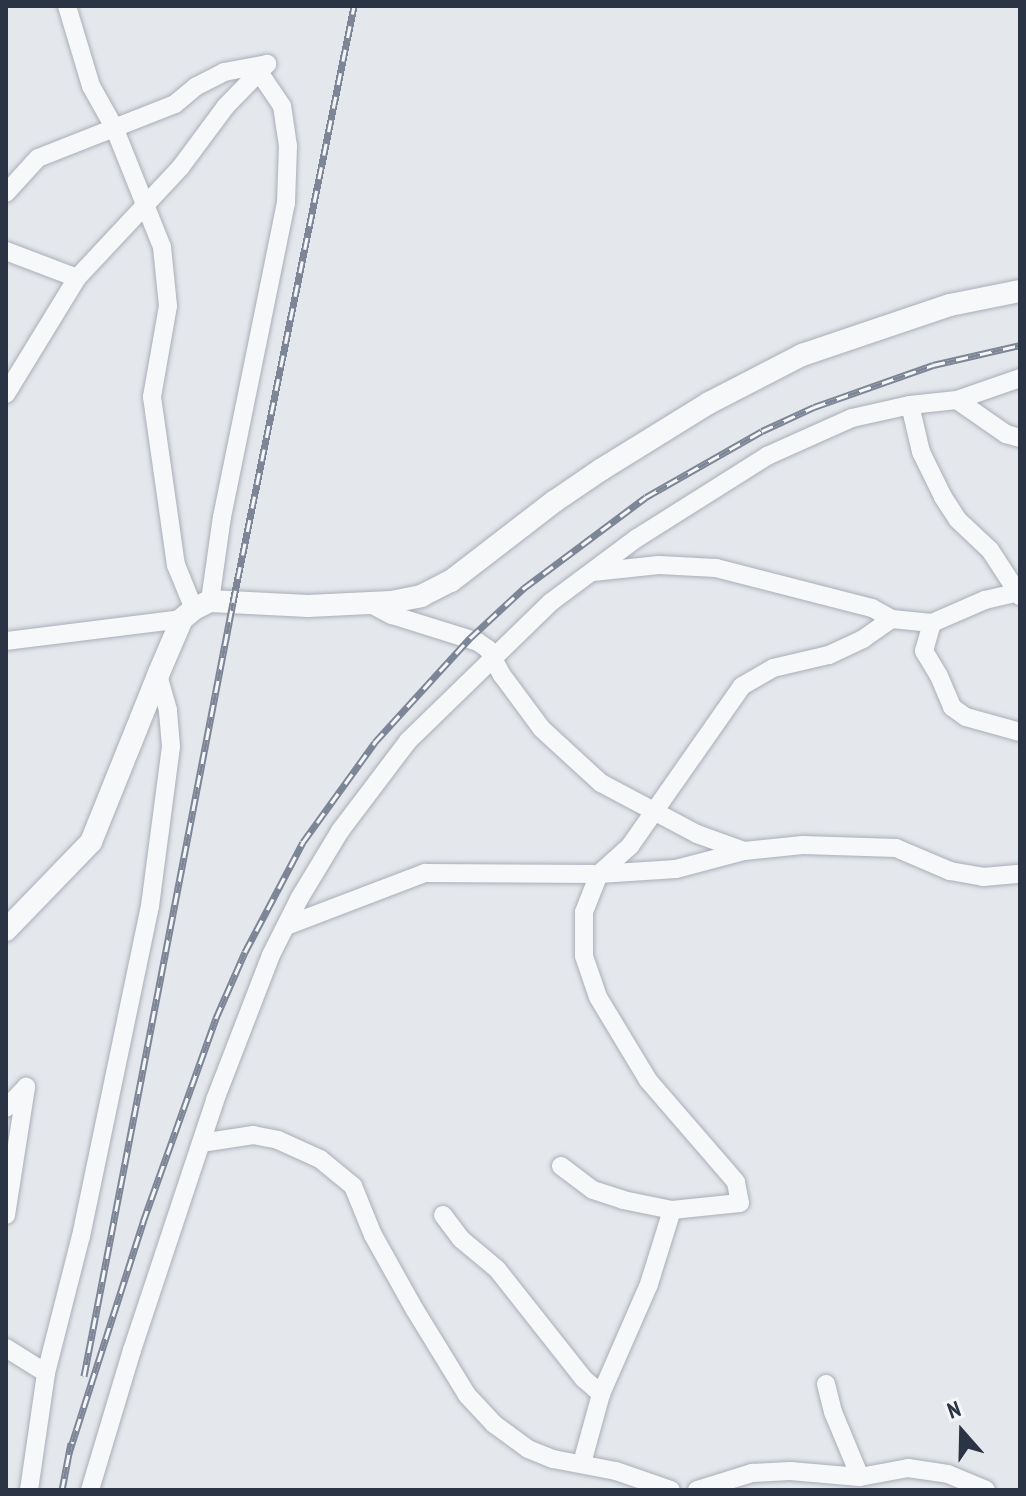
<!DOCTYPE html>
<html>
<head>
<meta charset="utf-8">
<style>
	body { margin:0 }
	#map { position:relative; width:1026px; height:1496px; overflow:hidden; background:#e4e7ec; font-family:"PT Sans Narrow",sans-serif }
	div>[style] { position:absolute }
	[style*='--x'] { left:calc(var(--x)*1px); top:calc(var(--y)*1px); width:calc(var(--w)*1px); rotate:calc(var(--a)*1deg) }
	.roads { filter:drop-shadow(0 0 2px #a9aeb7) drop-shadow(0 0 2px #a9aeb7) }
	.minor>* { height:18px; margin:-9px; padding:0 9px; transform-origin:9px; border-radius:9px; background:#f7f8fa }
	.tertiary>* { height:22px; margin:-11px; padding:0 11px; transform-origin:11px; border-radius:11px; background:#f7f8fa }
	.rail>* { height:7px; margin-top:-3.5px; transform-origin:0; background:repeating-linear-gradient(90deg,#f4f6f9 0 12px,#7d8696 0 24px); box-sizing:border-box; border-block:2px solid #7d8696 }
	span { translate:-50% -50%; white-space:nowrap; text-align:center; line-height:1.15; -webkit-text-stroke:7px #f4f6f9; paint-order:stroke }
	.frame { position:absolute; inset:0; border:8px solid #2b3445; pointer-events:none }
	.north { position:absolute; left:922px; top:1392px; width:80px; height:80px; -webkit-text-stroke:6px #f4f6f9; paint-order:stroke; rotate:340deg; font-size:22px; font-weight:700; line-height:32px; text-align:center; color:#2b3445 }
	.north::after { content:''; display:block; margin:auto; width:28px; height:36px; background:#2b3445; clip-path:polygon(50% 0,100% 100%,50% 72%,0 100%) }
</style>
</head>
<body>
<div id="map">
	<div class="roads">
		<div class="minor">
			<i style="--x:67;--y:6;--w:84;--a:73.3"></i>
			<i style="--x:91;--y:86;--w:47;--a:60.7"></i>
			<i style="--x:114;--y:127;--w:129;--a:68.2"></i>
			<i style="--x:162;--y:247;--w:59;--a:84.2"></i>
			<i style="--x:168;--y:306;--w:92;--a:100"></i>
			<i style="--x:152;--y:397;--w:170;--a:81.9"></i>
			<i style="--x:176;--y:565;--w:48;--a:67.8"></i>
			<i style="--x:6;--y:193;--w:47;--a:-47.6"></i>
			<i style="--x:38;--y:158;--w:147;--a:-21.5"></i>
			<i style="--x:175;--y:104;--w:26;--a:-40"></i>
			<i style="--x:195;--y:87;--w:33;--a:-27"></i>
			<i style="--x:224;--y:72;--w:44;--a:-10.5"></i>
			<i style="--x:6;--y:251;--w:76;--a:20.8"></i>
			<i style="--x:6;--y:394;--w:136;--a:-58.5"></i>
			<i style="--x:77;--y:278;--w:151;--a:-46.9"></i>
			<i style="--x:180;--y:168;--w:77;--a:-53.4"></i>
			<i style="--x:226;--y:106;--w:59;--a:-45.7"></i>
			<i style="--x:957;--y:400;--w:60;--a:34.8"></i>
			<i style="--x:1006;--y:434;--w:15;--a:16"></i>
			<i style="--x:910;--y:405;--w:48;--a:76.8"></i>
			<i style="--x:921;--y:452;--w:50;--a:63.9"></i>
			<i style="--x:943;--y:497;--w:27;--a:57"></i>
			<i style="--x:958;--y:520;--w:44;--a:43.2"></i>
			<i style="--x:990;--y:550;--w:55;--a:56.9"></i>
			<i style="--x:593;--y:572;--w:66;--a:-6.1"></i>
			<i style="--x:659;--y:565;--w:57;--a:3"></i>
			<i style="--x:716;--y:568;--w:161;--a:14.4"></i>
			<i style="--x:872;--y:608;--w:23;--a:29"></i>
			<i style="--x:892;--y:619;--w:40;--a:5.7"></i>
			<i style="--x:932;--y:623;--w:58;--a:-23.5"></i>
			<i style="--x:985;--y:600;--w:32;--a:-13"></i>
			<i style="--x:210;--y:601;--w:85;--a:-81.9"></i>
			<i style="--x:222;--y:517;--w:320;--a:-78.5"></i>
			<i style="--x:286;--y:203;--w:57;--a:-88"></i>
			<i style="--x:288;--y:146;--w:40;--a:-98.5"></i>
			<i style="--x:282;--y:106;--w:41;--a:-124.1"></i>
			<i style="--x:369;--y:603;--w:26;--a:28"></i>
			<i style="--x:392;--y:615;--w:90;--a:17.4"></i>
			<i style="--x:478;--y:642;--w:12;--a:35"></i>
			<i style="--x:488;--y:649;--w:30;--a:62"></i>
			<i style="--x:502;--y:675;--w:67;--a:53.5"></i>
			<i style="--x:542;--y:729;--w:80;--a:42.5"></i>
			<i style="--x:601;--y:783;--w:109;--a:28"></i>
			<i style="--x:697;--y:834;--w:50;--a:19.9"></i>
			<i style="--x:932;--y:623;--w:29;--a:106"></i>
			<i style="--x:924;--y:651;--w:29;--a:59"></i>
			<i style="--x:939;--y:676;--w:34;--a:67"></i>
			<i style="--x:952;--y:707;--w:17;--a:36"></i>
			<i style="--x:966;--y:717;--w:56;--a:15.5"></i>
			<i style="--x:6;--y:641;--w:177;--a:-7.1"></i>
			<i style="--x:286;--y:926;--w:149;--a:-20.9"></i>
			<i style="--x:425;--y:873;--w:174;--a:0.3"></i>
			<i style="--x:599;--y:874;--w:77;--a:-3.7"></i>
			<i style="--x:676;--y:869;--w:70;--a:-14.8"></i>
			<i style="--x:744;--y:851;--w:59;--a:-5.8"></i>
			<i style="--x:803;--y:845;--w:93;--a:1.8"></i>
			<i style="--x:896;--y:848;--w:59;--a:23.1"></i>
			<i style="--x:950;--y:871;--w:34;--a:10"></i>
			<i style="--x:983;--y:877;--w:37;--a:-5"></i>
			<i style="--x:6;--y:1108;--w:29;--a:-46"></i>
			<i style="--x:201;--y:1143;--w:53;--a:-8.7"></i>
			<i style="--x:253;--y:1135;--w:25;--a:11"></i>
			<i style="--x:278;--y:1140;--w:46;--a:24.3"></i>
			<i style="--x:320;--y:1159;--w:43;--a:39.3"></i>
			<i style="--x:353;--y:1186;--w:53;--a:67.8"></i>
			<i style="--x:373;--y:1235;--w:86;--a:60.8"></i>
			<i style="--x:415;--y:1310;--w:100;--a:58.5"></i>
			<i style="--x:467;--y:1395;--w:40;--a:47"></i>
			<i style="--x:494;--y:1424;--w:42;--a:36.3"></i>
			<i style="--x:528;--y:1449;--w:27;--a:22"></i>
			<i style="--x:553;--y:1459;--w:64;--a:10.8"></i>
			<i style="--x:616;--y:1471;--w:58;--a:19.1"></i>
			<i style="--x:561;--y:1166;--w:40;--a:37"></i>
			<i style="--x:593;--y:1190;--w:32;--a:18"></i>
			<i style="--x:623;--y:1200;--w:50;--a:11.5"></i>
			<i style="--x:672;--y:1210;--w:68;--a:-5.9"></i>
			<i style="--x:740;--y:1203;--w:21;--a:-101"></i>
			<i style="--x:736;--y:1182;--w:135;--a:-130.8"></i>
			<i style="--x:648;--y:1080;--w:97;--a:-121.1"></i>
			<i style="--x:598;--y:997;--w:43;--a:-108.9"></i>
			<i style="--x:584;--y:956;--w:44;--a:-90"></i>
			<i style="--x:584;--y:912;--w:41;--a:-68.5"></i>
			<i style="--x:599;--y:874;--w:42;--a:-42.1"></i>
			<i style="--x:630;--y:846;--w:195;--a:-55"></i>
			<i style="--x:742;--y:686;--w:36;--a:-30"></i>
			<i style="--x:773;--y:668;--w:57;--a:-13.1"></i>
			<i style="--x:829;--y:655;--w:38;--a:-25"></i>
			<i style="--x:863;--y:639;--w:35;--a:-35"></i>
			<i style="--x:6;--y:1215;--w:130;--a:-81.1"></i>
			<i style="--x:443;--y:1215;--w:30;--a:53"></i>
			<i style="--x:461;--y:1239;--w:47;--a:39.8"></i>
			<i style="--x:497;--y:1269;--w:140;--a:51.7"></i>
			<i style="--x:584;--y:1379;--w:23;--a:41"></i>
			<i style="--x:6;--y:1348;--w:47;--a:32"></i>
			<i style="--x:826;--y:1384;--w:29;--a:76"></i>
			<i style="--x:833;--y:1412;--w:70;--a:67.4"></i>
			<i style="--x:582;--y:1463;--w:72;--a:-74.6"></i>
			<i style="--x:601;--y:1394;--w:120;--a:-66.4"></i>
			<i style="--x:649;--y:1284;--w:77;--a:-72.7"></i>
			<i style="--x:29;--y:1490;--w:118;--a:-81.7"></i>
			<i style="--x:46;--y:1373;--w:141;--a:-75.7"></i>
			<i style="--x:81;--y:1236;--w:337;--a:-78.2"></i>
			<i style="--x:150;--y:906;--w:161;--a:-82.5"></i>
			<i style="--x:171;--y:746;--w:36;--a:-95"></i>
			<i style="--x:168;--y:710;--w:36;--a:-106"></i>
			<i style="--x:90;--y:1490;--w:146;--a:-73.3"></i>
			<i style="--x:132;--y:1350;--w:263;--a:-71.6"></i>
			<i style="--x:215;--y:1100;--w:155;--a:-68.9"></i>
			<i style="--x:271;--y:955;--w:63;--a:-63.4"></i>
			<i style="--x:299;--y:899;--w:79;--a:-58.9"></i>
			<i style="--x:340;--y:831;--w:113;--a:-52.9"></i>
			<i style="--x:408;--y:741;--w:199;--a:-44.2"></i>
			<i style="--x:551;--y:602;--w:107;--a:-36.7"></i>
			<i style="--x:637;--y:538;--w:154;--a:-32.2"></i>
			<i style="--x:767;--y:456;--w:93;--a:-24.1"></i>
			<i style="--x:852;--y:418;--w:59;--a:-12.6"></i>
			<i style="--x:910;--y:405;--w:47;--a:-6.1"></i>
			<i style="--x:957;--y:400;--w:67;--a:-19.2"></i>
			<i style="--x:697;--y:1490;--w:58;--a:-17.2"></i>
			<i style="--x:752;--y:1473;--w:38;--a:-3"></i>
			<i style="--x:790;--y:1471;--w:70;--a:4.9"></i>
			<i style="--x:860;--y:1477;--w:49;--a:-10.6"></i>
			<i style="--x:908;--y:1468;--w:40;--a:8.5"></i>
			<i style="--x:948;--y:1474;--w:41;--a:22.8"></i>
		</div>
		<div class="tertiary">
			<i style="--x:6;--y:930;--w:122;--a:-46"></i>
			<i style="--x:91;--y:842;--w:180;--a:-68.1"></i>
			<i style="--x:158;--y:675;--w:61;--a:-66.8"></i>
			<i style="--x:182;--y:619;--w:16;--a:-40"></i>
			<i style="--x:194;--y:609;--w:18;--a:-27"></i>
			<i style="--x:210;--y:601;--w:98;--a:2.9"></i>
			<i style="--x:308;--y:606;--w:83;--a:-2.8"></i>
			<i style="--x:391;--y:602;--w:31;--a:-11"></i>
			<i style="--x:421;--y:596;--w:34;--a:-27"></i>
			<i style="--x:451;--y:581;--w:131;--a:-37.6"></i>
			<i style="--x:555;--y:501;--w:57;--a:-34.2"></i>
			<i style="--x:602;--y:469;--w:126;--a:-31.7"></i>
			<i style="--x:709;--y:403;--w:105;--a:-27.3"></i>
			<i style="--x:802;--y:355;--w:156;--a:-18.7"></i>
			<i style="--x:950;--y:305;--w:71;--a:-11.3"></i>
		</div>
	</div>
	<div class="rail">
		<i style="--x:84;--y:1376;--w:788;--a:-79.1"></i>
		<i style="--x:233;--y:602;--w:608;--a:-78.52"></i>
		<i style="--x:69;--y:1453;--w:243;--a:-72.2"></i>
		<i style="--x:143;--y:1222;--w:217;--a:-70.3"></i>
		<i style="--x:216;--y:1018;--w:72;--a:-66.3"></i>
		<i style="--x:245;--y:952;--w:124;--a:-62.2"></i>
		<i style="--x:303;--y:842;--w:123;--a:-54.2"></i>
		<i style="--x:375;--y:742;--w:141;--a:-47.6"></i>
		<i style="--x:470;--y:638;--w:74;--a:-42.8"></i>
		<i style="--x:524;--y:588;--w:152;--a:-36.7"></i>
		<i style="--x:646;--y:497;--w:133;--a:-29.6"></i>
		<i style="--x:762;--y:431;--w:57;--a:-24.8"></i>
		<i style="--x:814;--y:407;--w:126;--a:-19.4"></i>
		<i style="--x:933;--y:365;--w:89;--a:-12.9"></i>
		<i style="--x:62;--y:1490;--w:48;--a:-79.2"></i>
	</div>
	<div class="frame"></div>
	<div class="north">N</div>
</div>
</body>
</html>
